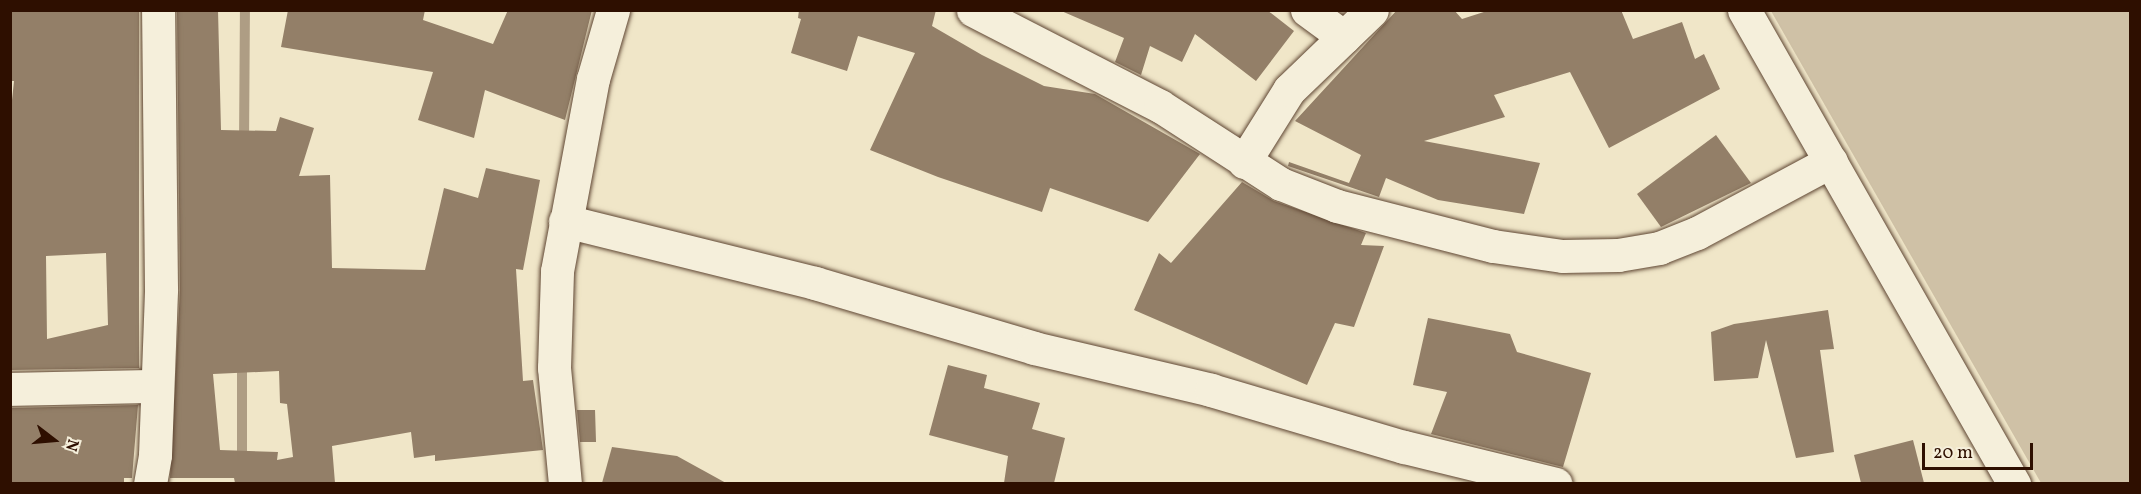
<!DOCTYPE html>
<html>
<head>
<meta charset="utf-8">
<style>
	body { margin:0 }
	#map { position:relative; width:2141px; height:494px; overflow:hidden; background:#f0e6c8; font-family:Vollkorn,serif }
	div>[style] { position:absolute }
	[style*='--x'] { left:calc(var(--x)*1px); top:calc(var(--y)*1px); width:calc(var(--w)*1px); rotate:calc(var(--a)*1deg) }
	.green>* { inset:0; background:#cfc1a6 }
	.stream>* { height:10px; margin:-5px; padding:0 5px; transform-origin:5px; border-radius:5px; background:#ae9d84 }
	.building>* { inset:0; background:#937f68 }
	.roads { filter:drop-shadow(0 0 2px #5e4532) drop-shadow(0 0 2px #5e4532) }
	.street>* { height:33px; margin:-16.5px; padding:0 16.5px; transform-origin:16.5px; border-radius:16.5px; background:#f5efdb }
	.secondary>* { height:33px; margin:-16.5px; padding:0 16.5px; transform-origin:16.5px; border-radius:16.5px; background:#f5efdb }
	span { translate:-50% -50%; white-space:nowrap; text-align:center; line-height:1.15; -webkit-text-stroke:4.5px #f5efdb; paint-order:stroke }
	.frame { position:absolute; inset:0; border:12px solid #2e0f00; pointer-events:none }
	.north { position:absolute; left:24px; top:410px; width:60px; height:60px; -webkit-text-stroke:4px #f5efdb; paint-order:stroke; rotate:106deg; font-size:16px; font-weight:700; line-height:24px; text-align:center; color:#2e0f00 }
	.north::after { content:''; display:block; margin:auto; width:21px; height:27px; background:#2e0f00; clip-path:polygon(50% 0,100% 100%,50% 72%,0 100%) }
	.scale { position:absolute; left:1922px; top:443px; width:111px; height:27px; box-sizing:border-box; border:3px solid #2e0f00; border-top:0; padding-left:8px; font-size:18px; line-height:21px; white-space:nowrap; color:#2e0f00; -webkit-text-stroke:4px #f5efdb; paint-order:stroke }
</style>
</head>
<body>
<div id="map">
	<div class="green">
		<i style="clip-path:polygon(1771px 11px,2130px 11px,2130px 483px,2041px 483px)"></i>
	</div>
	<div class="stream">
		<i style="--x:244;--y:144;--w:134;--a:-89.6"></i>
		<i style="--x:242;--y:484;--w:123;--a:-90"></i>
	</div>
	<div class="building">
		<i style="clip-path:polygon(evenodd,10px 10px,139px 10px,139px 368px,10px 370px,10px 119px,14px 81px,10px 81px,10px 10px,106px 253px,108px 325px,47px 339px,46px 256px,106px 253px)"></i>
		<i style="clip-path:polygon(evenodd,177px 10px,218px 10px,221px 130px,276px 131px,280px 117px,314px 128px,299px 176px,330px 175px,332px 268px,425px 270px,444px 188px,478px 198px,486px 168px,540px 180px,523px 270px,516px 269px,523px 381px,533px 380px,543px 450px,435px 461px,435px 455px,414px 458px,411px 432px,332px 446px,335px 483px,235px 483px,234px 478px,170px 478px,180px 290px,177px 10px,279px 371px,280px 403px,287px 404px,293px 457px,277px 460px,278px 452px,220px 450px,213px 374px,279px 371px)"></i>
		<i style="clip-path:polygon(288px 10px,425px 10px,423px 20px,493px 44px,508px 10px,592px 10px,565px 120px,485px 90px,474px 138px,418px 120px,433px 72px,281px 47px)"></i>
		<i style="clip-path:polygon(799px 10px,936px 10px,932px 26px,982px 55px,1044px 86px,1095px 94px,1200px 154px,1148px 222px,1050px 188px,1042px 212px,938px 177px,870px 150px,915px 53px,858px 36px,847px 71px,791px 53px,801px 19px,798px 18px)"></i>
		<i style="clip-path:polygon(1059px 10px,1267px 10px,1294px 31px,1256px 81px,1195px 34px,1182px 62px,1150px 46px,1141px 75px,1115px 62px,1124px 38px)"></i>
		<i style="clip-path:polygon(1397px 10px,1454px 10px,1462px 19px,1490px 10px,1621px 10px,1633px 39px,1682px 22px,1695px 59px,1704px 54px,1720px 89px,1609px 148px,1570px 72px,1494px 95px,1505px 117px,1424px 141px,1540px 163px,1524px 214px,1438px 200px,1386px 178px,1379px 197px,1288px 166px,1289px 162px,1349px 183px,1361px 155px,1295px 121px)"></i>
		<i style="clip-path:polygon(1716px 135px,1751px 183px,1661px 227px,1637px 194px)"></i>
		<i style="clip-path:polygon(1242px 182px,1274px 201px,1366px 233px,1361px 245px,1384px 246px,1354px 327px,1335px 323px,1307px 385px,1134px 310px,1159px 253px,1171px 263px)"></i>
		<i style="clip-path:polygon(1828px 310px,1834px 349px,1820px 350px,1834px 452px,1796px 458px,1766px 340px,1758px 378px,1714px 381px,1711px 332px,1734px 324px)"></i>
		<i style="clip-path:polygon(1428px 318px,1510px 334px,1517px 352px,1591px 373px,1563px 467px,1431px 434px,1447px 392px,1413px 385px)"></i>
		<i style="clip-path:polygon(948px 365px,987px 375px,984px 388px,1040px 403px,1032px 429px,1065px 438px,1054px 483px,1004px 483px,1008px 456px,929px 435px)"></i>
		<i style="clip-path:polygon(138px 405px,132px 478px,124px 478px,124px 483px,10px 483px,10px 408px)"></i>
		<i style="clip-path:polygon(577px 410px,595px 410px,596px 442px,580px 442px)"></i>
		<i style="clip-path:polygon(1913px 440px,1924px 483px,1861px 483px,1854px 455px)"></i>
		<i style="clip-path:polygon(612px 447px,677px 456px,726px 483px,602px 483px)"></i>
	</div>
	<div class="roads">
		<div class="street">
			<i style="--x:973;--y:10;--w:210;--a:27.2"></i>
			<i style="--x:1160;--y:106;--w:144;--a:32.8"></i>
			<i style="--x:1281;--y:184;--w:60;--a:21.4"></i>
			<i style="--x:1337;--y:206;--w:161;--a:14.4"></i>
			<i style="--x:1493;--y:246;--w:70;--a:8.2"></i>
			<i style="--x:1562;--y:256;--w:56;--a:-1"></i>
			<i style="--x:1618;--y:255;--w:42;--a:-9.7"></i>
			<i style="--x:1659;--y:248;--w:41;--a:-21.5"></i>
			<i style="--x:1697;--y:233;--w:152;--a:-28.2"></i>
			<i style="--x:1307;--y:10;--w:46;--a:36.1"></i>
			<i style="--x:1244;--y:162;--w:85;--a:-58"></i>
			<i style="--x:1289;--y:90;--w:115;--a:-43.9"></i>
			<i style="--x:565;--y:221;--w:258;--a:13.9"></i>
			<i style="--x:815;--y:283;--w:228;--a:16.5"></i>
			<i style="--x:1034;--y:348;--w:182;--a:13.3"></i>
			<i style="--x:1211;--y:390;--w:201;--a:16.5"></i>
			<i style="--x:1404;--y:447;--w:156;--a:13.7"></i>
			<i style="--x:10;--y:389;--w:146;--a:-1.2"></i>
			<i style="--x:150;--y:484;--w:29;--a:-80"></i>
			<i style="--x:155;--y:455;--w:166;--a:-87.9"></i>
			<i style="--x:161;--y:289;--w:279;--a:-90.6"></i>
			<i style="--x:565;--y:484;--w:117;--a:-95.4"></i>
			<i style="--x:554;--y:368;--w:97;--a:-88.2"></i>
			<i style="--x:557;--y:271;--w:195;--a:-79.4"></i>
			<i style="--x:593;--y:79;--w:72;--a:-73.8"></i>
		</div>
		<div class="secondary">
			<i style="--x:1744;--y:10;--w:546;--a:60.33"></i>
		</div>
	</div>
	<div class="frame"></div>
	<div class="north">N</div>
	<div class="scale">20 m</div>
</div>
</body>
</html>
